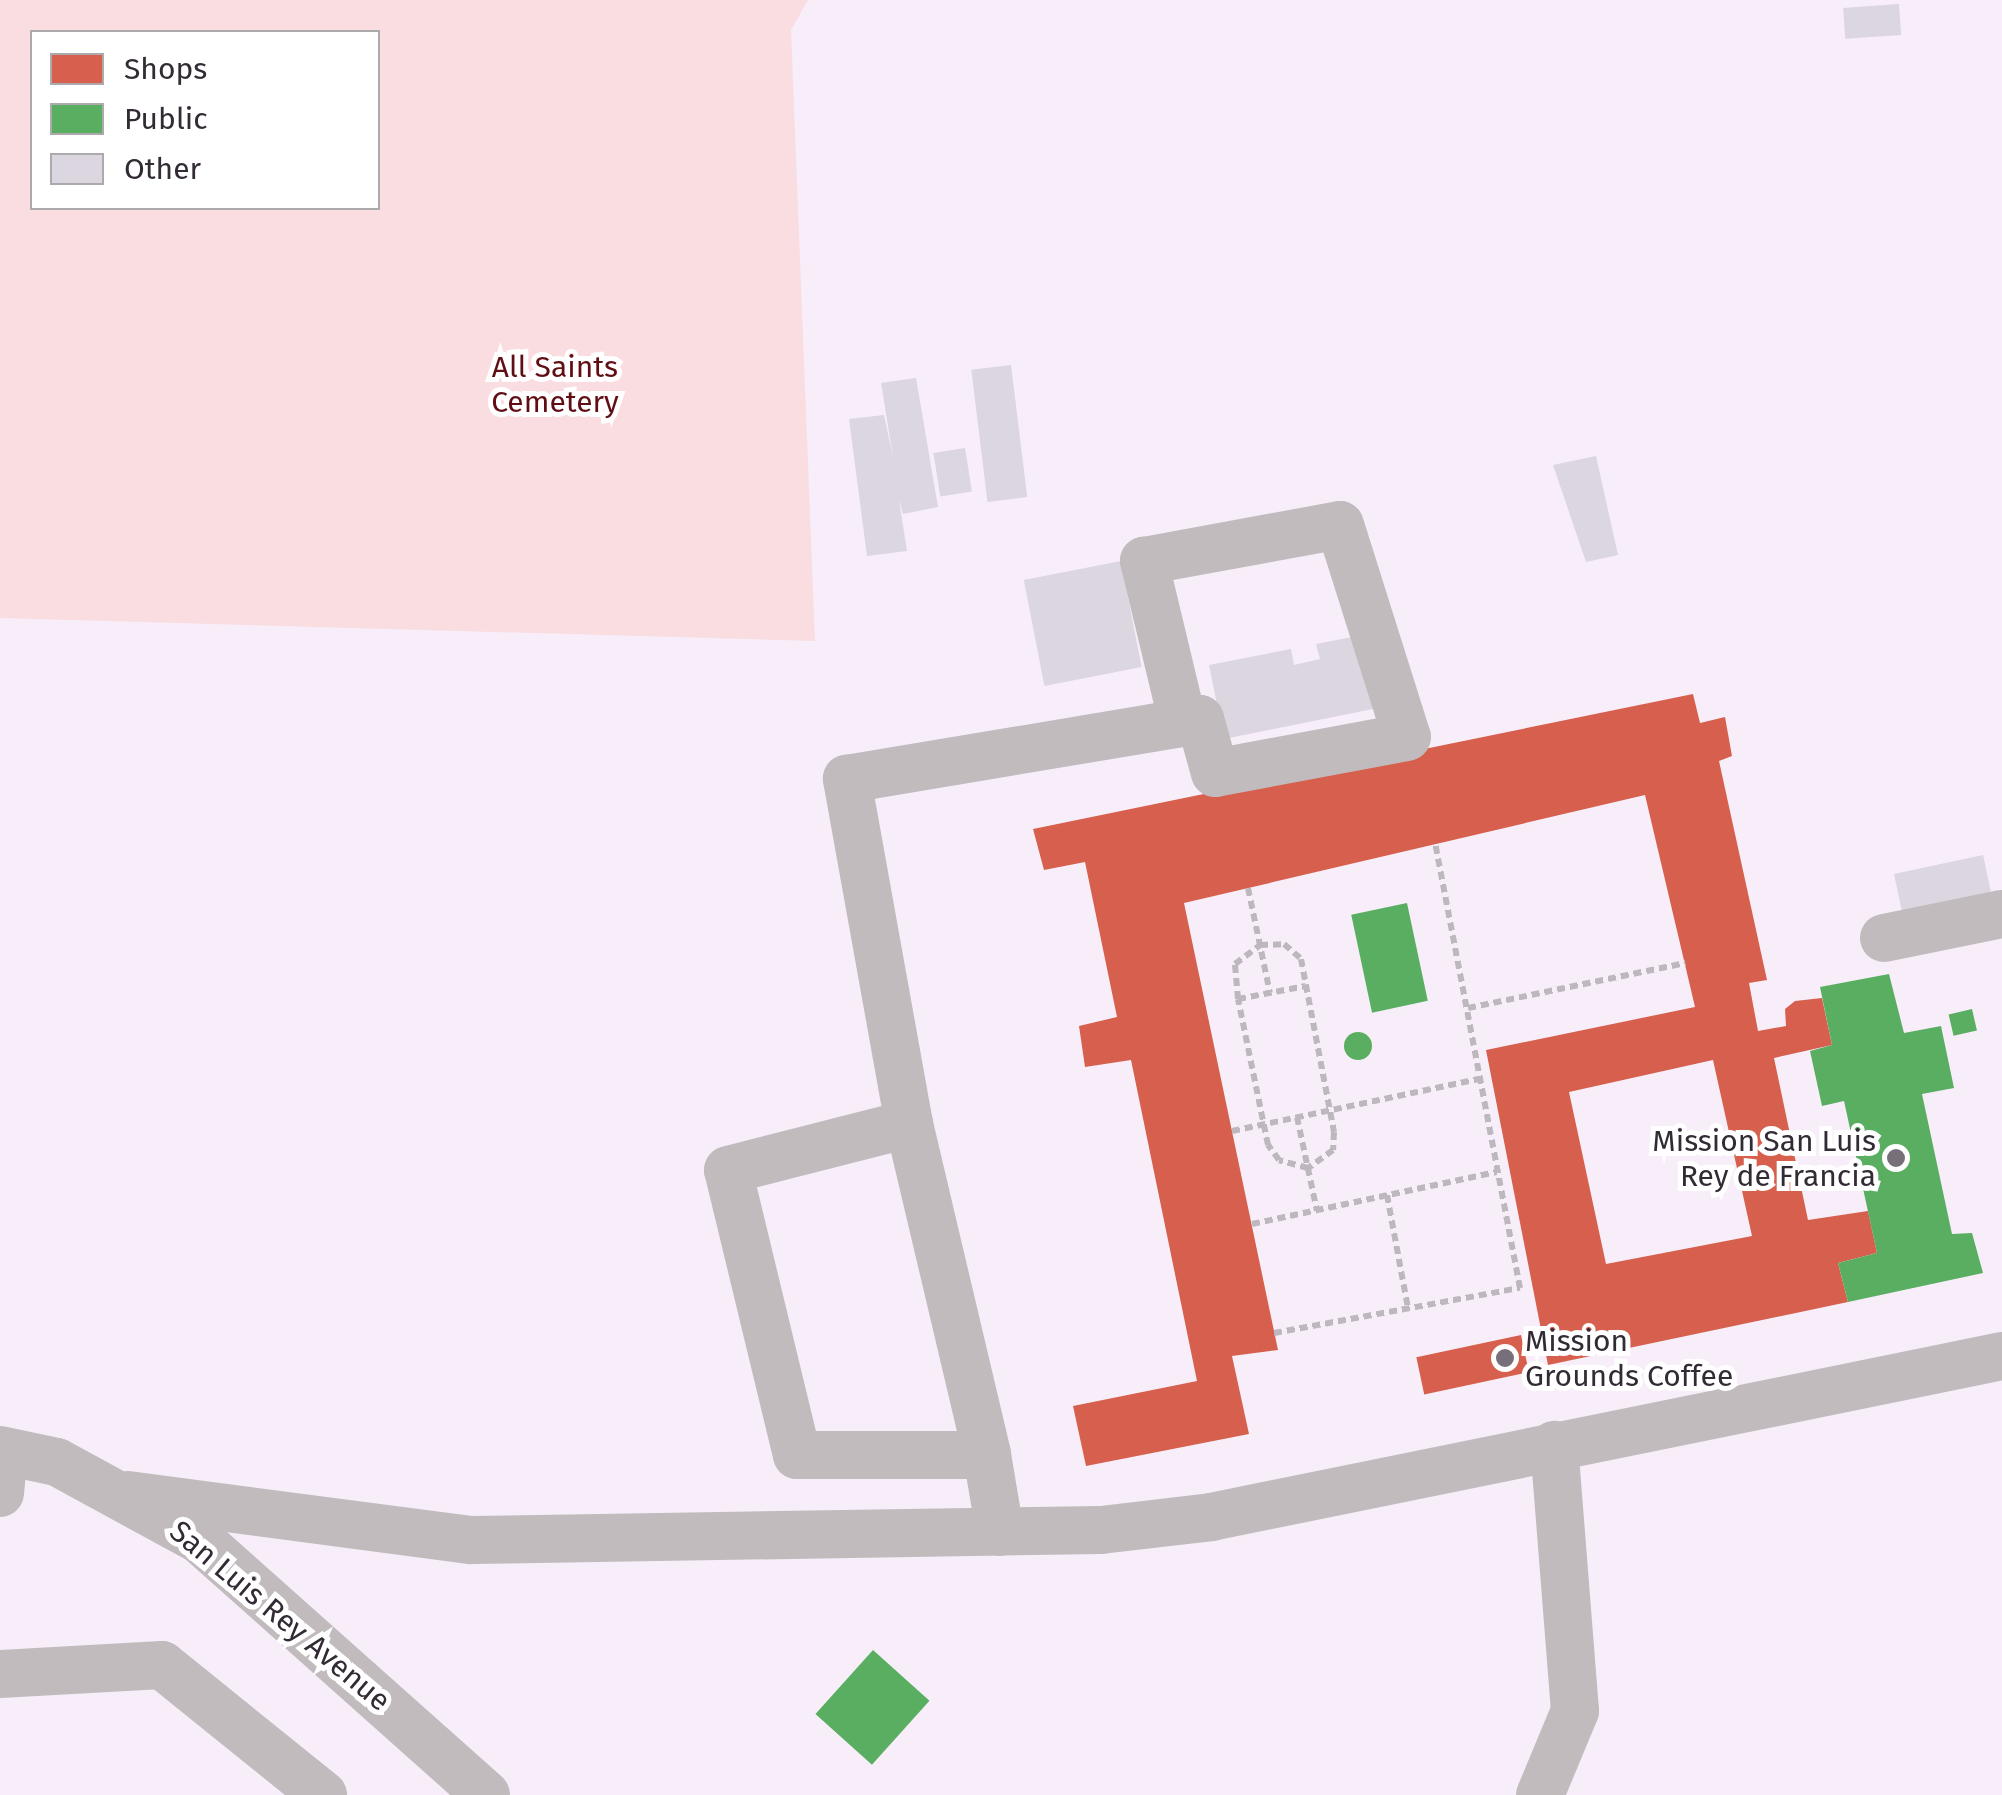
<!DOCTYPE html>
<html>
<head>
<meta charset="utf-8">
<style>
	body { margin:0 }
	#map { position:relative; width:2002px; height:1795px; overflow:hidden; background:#f7eef9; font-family:"Fira Sans",sans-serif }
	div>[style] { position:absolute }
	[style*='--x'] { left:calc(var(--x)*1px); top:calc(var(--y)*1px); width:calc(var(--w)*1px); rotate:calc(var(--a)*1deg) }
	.green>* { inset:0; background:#f9dde0 }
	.shops>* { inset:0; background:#d6604d; transform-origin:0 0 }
	.public>* { inset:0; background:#5aae61; transform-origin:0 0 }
	.round { border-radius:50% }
	.building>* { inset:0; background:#dbd6e0; transform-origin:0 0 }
	.path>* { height:6px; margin-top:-3px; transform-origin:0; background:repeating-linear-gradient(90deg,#bdb8bd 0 8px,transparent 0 13px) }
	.minor>* { height:48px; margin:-24px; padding:0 24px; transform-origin:24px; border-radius:24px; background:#c1bbbe }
	.dots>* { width:28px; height:28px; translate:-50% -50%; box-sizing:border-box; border:5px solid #fff; border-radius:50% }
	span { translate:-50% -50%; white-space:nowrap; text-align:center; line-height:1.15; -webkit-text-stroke:10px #fff; paint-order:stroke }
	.park-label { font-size:30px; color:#600d13 }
	.poi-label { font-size:30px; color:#322a34 }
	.right { translate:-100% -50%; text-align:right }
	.left { translate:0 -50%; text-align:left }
	.street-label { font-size:30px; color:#322a34 }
	.legend { position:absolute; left:30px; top:30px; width:350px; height:180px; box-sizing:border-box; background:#fff; border:2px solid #adaaae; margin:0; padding:12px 18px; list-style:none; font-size:30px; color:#322a34 }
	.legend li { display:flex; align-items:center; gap:20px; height:50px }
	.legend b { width:50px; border:2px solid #adaaae }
</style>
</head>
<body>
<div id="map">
	<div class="green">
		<i style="clip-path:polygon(evenodd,0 0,808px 0,791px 30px,815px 641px,0 618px,0 0,32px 32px,378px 32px,378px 208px,32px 208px,32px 32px)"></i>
	</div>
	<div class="shops">
		<i style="clip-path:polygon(evenodd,1693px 694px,1700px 723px,1725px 717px,1732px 756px,1719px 761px,1767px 980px,1749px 983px,1758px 1031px,1786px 1026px,1785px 1009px,1795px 1001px,1822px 998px,1832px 1045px,1774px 1058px,1808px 1220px,1868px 1211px,1877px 1253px,1838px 1263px,1848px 1302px,1548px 1365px,1486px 1050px,1695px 1007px,1645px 795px,1184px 903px,1278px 1350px,1232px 1356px,1249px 1434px,1086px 1466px,1073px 1406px,1197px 1381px,1131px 1060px,1085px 1067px,1079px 1026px,1117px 1017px,1085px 862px,1044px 870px,1033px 829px,1693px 694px,1713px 1060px,1752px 1236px,1606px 1264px,1569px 1092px,1713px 1060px)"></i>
		<i style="left:1521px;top:1335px;width:38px;height:107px;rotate:78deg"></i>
	</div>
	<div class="public">
		<i style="left:1407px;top:903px;width:100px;height:57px;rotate:78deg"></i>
		<i style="clip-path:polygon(1889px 974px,1904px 1033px,1941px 1026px,1954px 1088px,1922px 1094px,1952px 1234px,1972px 1233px,1983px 1273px,1848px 1302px,1838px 1263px,1877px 1253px,1844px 1101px,1822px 1106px,1810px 1051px,1832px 1045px,1820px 987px)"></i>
		<i style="left:1972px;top:1009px;width:22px;height:24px;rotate:77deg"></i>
		<i class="round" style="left:1344px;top:1032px;width:28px;height:28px"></i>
		<i style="left:873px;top:1650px;width:76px;height:86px;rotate:42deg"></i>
	</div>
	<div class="building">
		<i style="left:1899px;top:4px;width:31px;height:56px;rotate:86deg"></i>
		<i style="left:1011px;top:365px;width:133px;height:40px;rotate:83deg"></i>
		<i style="clip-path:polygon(916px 378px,938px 507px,903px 514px,899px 500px,907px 551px,867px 556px,849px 419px,884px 415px,893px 457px,881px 383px)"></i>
		<i style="left:965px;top:448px;width:44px;height:32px;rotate:81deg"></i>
		<i style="clip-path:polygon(1596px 456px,1618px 555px,1586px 562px,1553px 465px)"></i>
		<i style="left:1121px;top:561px;width:108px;height:99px;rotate:79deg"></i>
		<i style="clip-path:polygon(1368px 634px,1383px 707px,1224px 739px,1209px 665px,1291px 649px,1294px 665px,1320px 659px,1316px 644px)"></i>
		<i style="left:1983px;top:855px;width:43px;height:91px;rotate:78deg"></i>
	</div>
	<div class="path">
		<i style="--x:1248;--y:888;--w:107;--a:78.2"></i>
		<i style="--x:1284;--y:944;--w:23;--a:41"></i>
		<i style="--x:1301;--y:959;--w:176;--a:79.2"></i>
		<i style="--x:1334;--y:1132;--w:18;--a:93"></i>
		<i style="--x:1333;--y:1150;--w:31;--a:144"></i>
		<i style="--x:1308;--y:1168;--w:30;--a:-165"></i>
		<i style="--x:1279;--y:1160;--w:19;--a:-126"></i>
		<i style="--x:1268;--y:1145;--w:149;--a:-101.6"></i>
		<i style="--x:1238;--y:999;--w:35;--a:-95"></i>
		<i style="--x:1235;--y:964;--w:31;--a:-37"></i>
		<i style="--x:1260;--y:945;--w:24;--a:-2"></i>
		<i style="--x:1238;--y:999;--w:69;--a:-10.8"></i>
		<i style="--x:1468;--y:1008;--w:222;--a:-11.7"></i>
		<i style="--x:1297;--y:1117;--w:96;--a:78"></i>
		<i style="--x:1232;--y:1131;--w:252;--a:-11.9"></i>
		<i style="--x:1387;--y:1195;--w:115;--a:79.5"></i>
		<i style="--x:1252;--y:1224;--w:250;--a:-12"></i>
		<i style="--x:1274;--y:1333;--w:250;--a:-10.4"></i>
		<i style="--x:1520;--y:1288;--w:452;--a:-100.8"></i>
	</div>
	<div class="minor">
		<i style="--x:1884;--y:938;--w:120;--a:-11.5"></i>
		<i style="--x:909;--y:1124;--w:351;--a:-100.2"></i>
		<i style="--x:847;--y:779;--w:341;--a:-9.5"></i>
		<i style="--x:1183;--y:723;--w:167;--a:-103.5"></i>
		<i style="--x:1144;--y:561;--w:199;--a:-10.4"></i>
		<i style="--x:1340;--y:525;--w:222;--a:72.5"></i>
		<i style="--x:1407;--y:737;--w:195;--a:169.4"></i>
		<i style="--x:1215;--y:773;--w:56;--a:-105.5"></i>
		<i style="--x:1200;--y:719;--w:17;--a:167"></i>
		<i style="--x:0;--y:1450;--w:58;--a:11.9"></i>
		<i style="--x:57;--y:1462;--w:163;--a:28.6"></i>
		<i style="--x:200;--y:1540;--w:383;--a:41.7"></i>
		<i style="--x:987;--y:1455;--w:190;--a:180"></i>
		<i style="--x:797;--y:1455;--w:293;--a:-103.6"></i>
		<i style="--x:728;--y:1170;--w:187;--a:-14.3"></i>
		<i style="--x:909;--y:1124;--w:340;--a:76.7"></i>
		<i style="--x:987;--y:1455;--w:78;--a:80.4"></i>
		<i style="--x:0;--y:1493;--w:42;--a:-84.6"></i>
		<i style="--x:128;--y:1495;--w:346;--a:7.5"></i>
		<i style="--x:471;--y:1540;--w:630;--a:-0.91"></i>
		<i style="--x:1101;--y:1530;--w:111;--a:-6.7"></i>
		<i style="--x:1211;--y:1517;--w:807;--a:-11.5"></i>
		<i style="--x:0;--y:1674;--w:162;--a:-3.2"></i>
		<i style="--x:162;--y:1665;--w:207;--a:38.9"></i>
		<i style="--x:1540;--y:1795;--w:91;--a:-67.4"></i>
		<i style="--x:1575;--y:1711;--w:267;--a:-94.5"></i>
	</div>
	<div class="dots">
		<i style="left:1896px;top:1158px;background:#776f79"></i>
		<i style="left:1505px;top:1358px;background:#776f79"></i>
	</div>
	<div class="park-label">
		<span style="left:555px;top:384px">All Saints<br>Cemetery</span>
	</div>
	<div class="poi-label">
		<span class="right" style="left:1876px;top:1158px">Mission San Luis<br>Rey de Francia</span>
		<span class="left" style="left:1525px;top:1358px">Mission<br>Grounds Coffee</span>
	</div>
	<div class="street-label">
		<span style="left:280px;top:1616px;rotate:40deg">San Luis Rey Avenue</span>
	</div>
	<ul class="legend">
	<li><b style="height:28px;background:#d6604d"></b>Shops</li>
	<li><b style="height:28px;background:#5aae61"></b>Public</li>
	<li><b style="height:28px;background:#dbd6e0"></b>Other</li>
	</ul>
</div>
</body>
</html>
